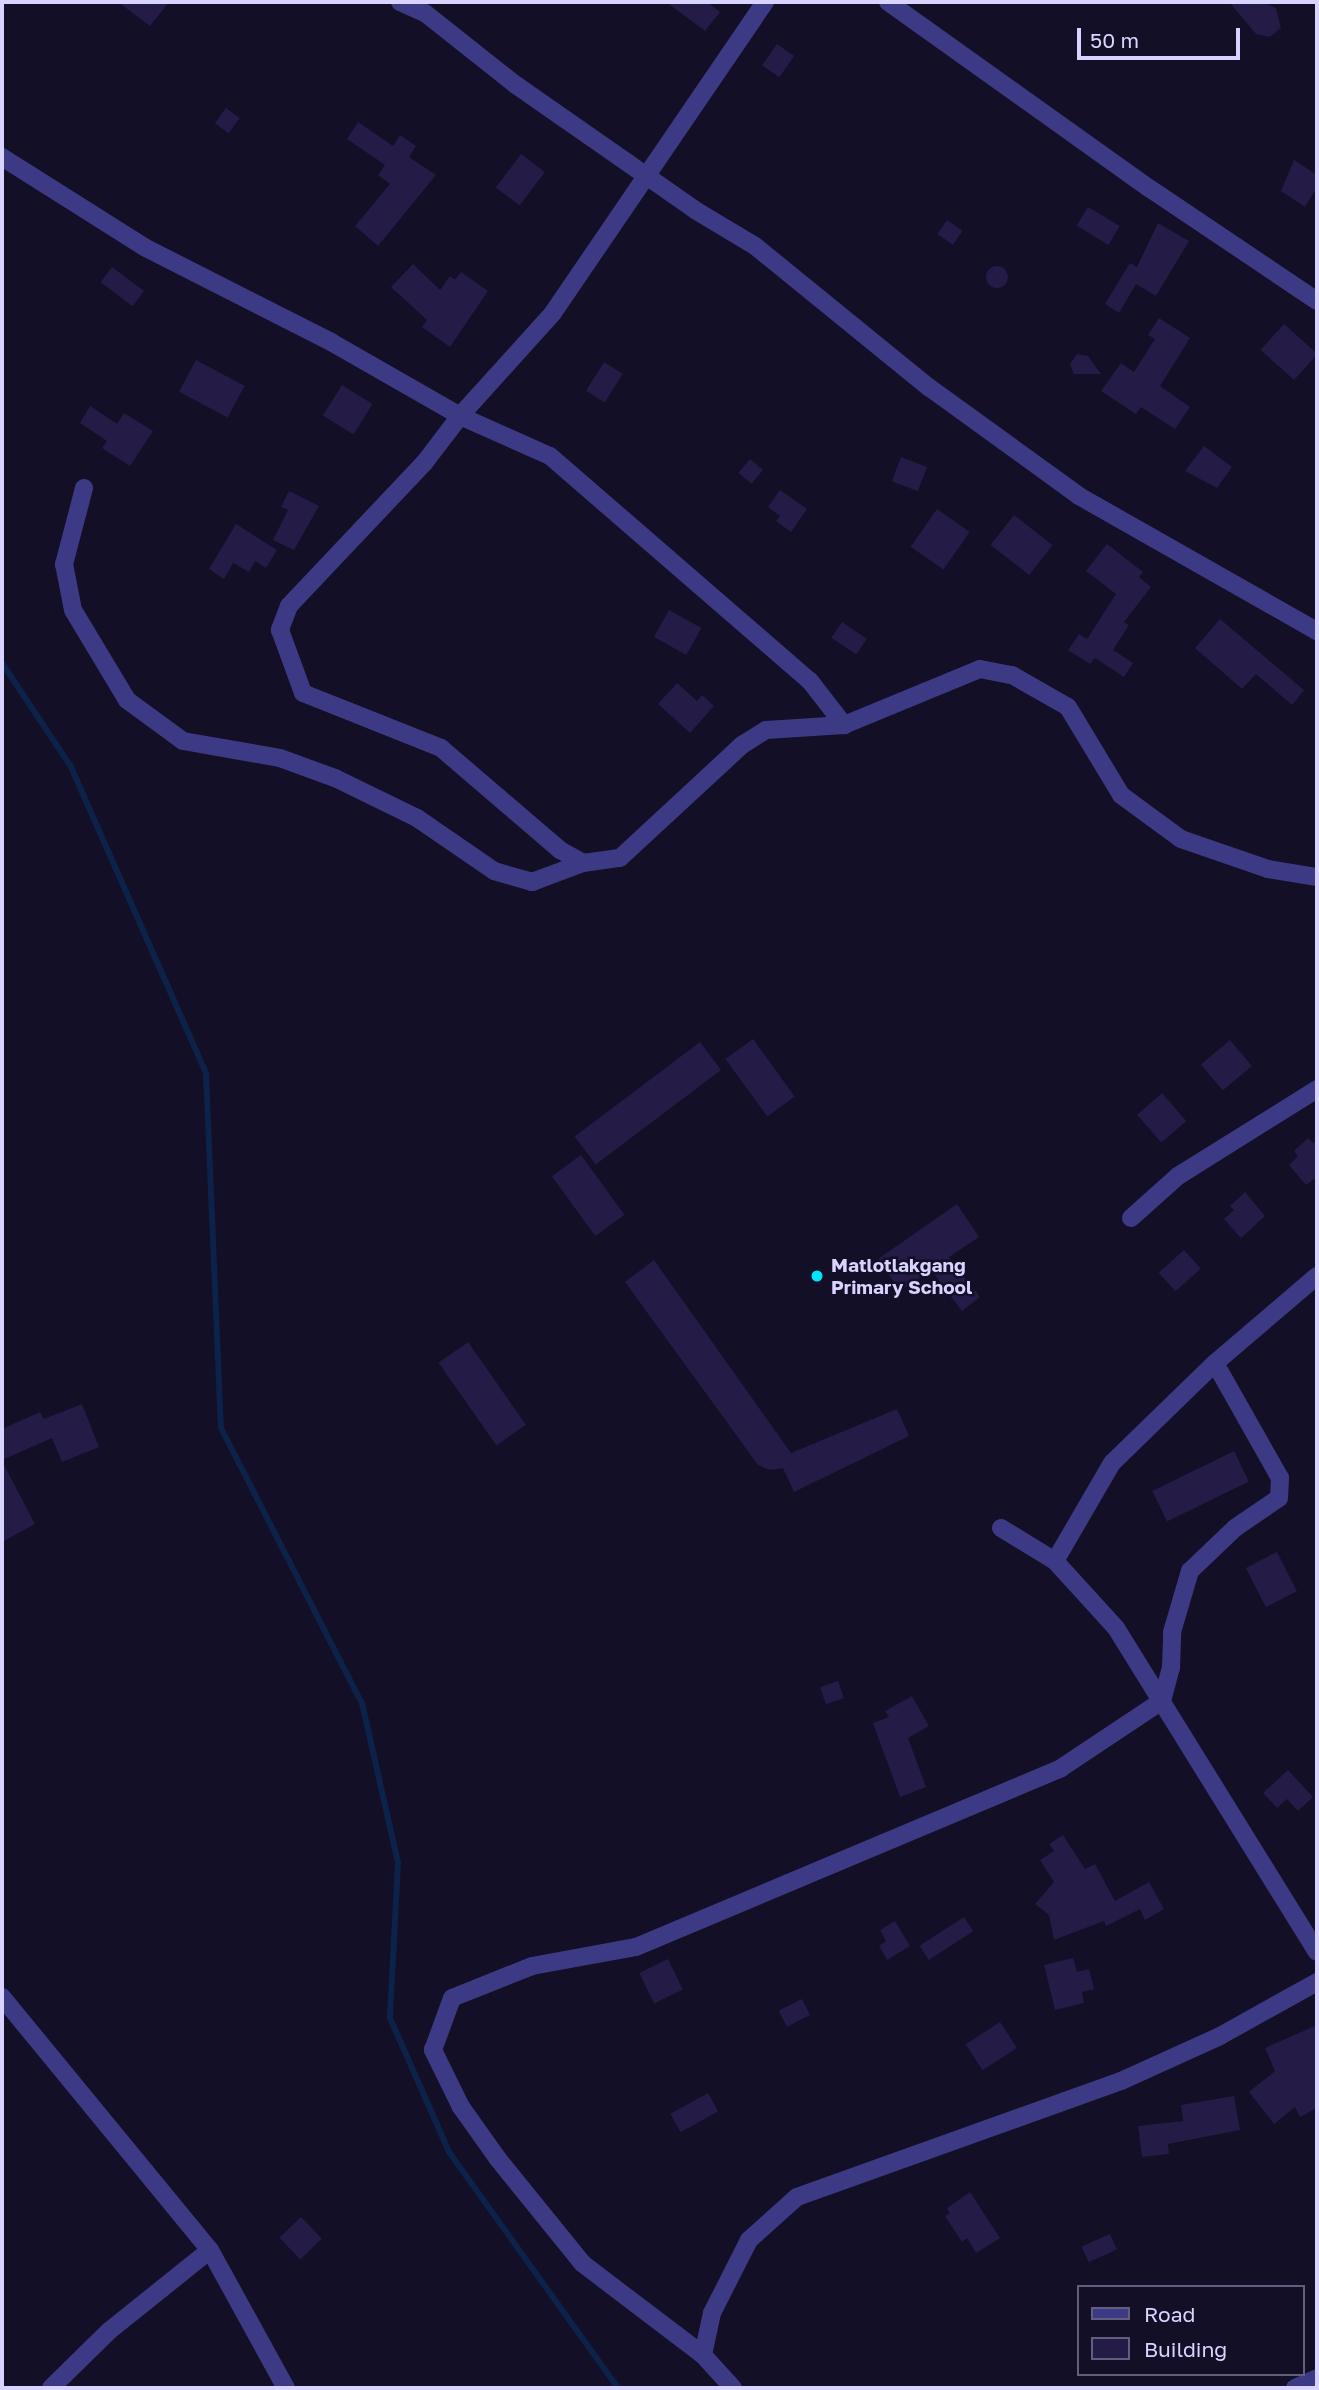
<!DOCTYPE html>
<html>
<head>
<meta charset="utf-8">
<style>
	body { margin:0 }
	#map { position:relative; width:1319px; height:2390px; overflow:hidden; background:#130f26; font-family:"Golos Text",sans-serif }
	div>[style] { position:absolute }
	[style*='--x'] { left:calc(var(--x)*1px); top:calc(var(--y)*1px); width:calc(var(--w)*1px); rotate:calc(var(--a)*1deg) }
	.stream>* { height:6px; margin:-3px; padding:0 3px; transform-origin:3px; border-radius:3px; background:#0c2248 }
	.building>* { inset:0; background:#241b47; transform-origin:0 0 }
	.round { border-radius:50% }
	.minor>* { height:18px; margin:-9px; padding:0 9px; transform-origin:9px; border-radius:9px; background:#3d3a85 }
	.dots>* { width:19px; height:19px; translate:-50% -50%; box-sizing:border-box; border:4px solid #130f26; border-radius:50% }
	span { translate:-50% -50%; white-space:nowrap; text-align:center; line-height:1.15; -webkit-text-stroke:5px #130f26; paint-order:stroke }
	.poi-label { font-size:19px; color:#d9d4ff; font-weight:700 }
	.left { translate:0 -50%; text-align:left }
	.frame { position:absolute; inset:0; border:4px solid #d9d4ff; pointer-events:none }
	.legend { position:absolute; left:1077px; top:2285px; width:228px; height:91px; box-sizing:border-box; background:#130f26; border:2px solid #625e7d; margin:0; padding:9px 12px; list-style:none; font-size:21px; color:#d9d4ff }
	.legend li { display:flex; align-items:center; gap:14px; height:35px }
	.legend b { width:35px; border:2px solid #625e7d }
	.scale { position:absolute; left:1077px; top:28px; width:163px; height:32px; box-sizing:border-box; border:4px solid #d9d4ff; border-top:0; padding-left:9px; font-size:21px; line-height:24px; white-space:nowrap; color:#d9d4ff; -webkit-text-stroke:5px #130f26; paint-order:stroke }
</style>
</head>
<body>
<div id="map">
	<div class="stream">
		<i style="--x:2;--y:663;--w:125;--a:56.4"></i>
		<i style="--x:71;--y:767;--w:334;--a:66.2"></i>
		<i style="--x:206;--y:1073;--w:355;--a:87.6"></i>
		<i style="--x:221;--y:1428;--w:309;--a:62.9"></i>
		<i style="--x:362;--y:1703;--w:164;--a:77.3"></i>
		<i style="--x:398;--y:1863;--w:155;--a:93"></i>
		<i style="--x:390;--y:2018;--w:146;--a:66.2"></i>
		<i style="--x:449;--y:2152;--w:290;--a:54.4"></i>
	</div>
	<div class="building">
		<i style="clip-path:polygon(118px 2px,169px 2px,150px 26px)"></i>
		<i style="clip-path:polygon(666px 2px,707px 2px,720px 12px,705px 31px)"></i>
		<i style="clip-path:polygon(1229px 2px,1262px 2px,1276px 8px,1281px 28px,1270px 37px,1256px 34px)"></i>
		<i style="left:777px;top:44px;width:21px;height:26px;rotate:35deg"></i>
		<i style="left:226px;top:108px;width:17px;height:19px;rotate:36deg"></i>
		<i style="clip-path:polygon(358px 122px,393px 146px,400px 135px,416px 146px,409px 157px,436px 175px,378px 246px,355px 226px,390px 184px,378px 175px,385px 165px,347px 139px)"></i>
		<i style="left:521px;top:154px;width:30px;height:42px;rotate:37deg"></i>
		<i style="clip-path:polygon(1294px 160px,1317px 175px,1317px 187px,1305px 207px,1281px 191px)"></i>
		<i style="left:1088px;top:207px;width:37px;height:22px;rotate:31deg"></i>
		<i style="left:947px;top:220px;width:19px;height:17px;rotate:35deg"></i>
		<i style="clip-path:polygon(1158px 223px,1189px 241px,1156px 296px,1136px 284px,1119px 313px,1105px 304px,1130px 263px,1137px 267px)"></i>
		<i style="clip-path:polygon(413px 264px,440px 290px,450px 276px,455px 280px,461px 272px,488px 291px,450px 347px,422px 327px,427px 320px,391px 287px)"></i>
		<i class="round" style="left:986px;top:266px;width:22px;height:22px"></i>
		<i style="left:112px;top:267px;width:40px;height:19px;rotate:37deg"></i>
		<i style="clip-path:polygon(1159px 318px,1190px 338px,1160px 386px,1190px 407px,1175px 429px,1141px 407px,1136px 414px,1101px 391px,1121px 363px,1134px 372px,1155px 339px,1148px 335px)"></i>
		<i style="left:1284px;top:324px;width:45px;height:35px;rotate:42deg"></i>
		<i style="clip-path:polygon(1077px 354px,1088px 356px,1101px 374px,1074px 374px,1070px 364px)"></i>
		<i style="left:196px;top:360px;width:55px;height:36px;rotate:28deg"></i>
		<i style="left:604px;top:362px;width:22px;height:34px;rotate:32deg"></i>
		<i style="left:342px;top:385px;width:36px;height:36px;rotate:32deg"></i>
		<i style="clip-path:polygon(90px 406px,117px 424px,124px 413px,153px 431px,130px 466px,102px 448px,107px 441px,80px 423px)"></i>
		<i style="clip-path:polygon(1204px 446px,1232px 467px,1217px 488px,1185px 471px)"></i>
		<i style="left:901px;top:457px;width:28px;height:26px;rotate:21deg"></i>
		<i style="left:750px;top:459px;width:17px;height:18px;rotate:40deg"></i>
		<i style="clip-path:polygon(780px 490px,807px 509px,791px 532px,776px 521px,780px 516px,768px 507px)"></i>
		<i style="clip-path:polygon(289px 491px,319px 506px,294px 550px,273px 540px,288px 510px,281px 507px)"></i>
		<i style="left:937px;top:509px;width:40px;height:46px;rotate:35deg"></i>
		<i style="left:1014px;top:515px;width:49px;height:38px;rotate:38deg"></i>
		<i style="clip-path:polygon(236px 524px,277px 550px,266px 568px,255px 561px,249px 572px,233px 563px,224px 579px,209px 569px)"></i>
		<i style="clip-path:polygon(1107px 544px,1143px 572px,1139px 577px,1151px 587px,1124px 622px,1129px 625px,1113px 650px,1133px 663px,1124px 677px,1095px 658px,1090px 664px,1068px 650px,1079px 634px,1087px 639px,1116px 594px,1086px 571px)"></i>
		<i style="left:669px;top:610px;width:37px;height:31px;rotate:29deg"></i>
		<i style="clip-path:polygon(1220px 619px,1304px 690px,1292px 705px,1256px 674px,1242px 689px,1195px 648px)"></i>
		<i style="left:842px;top:622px;width:30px;height:19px;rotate:34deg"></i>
		<i style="clip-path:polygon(677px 683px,697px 701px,702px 695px,714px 706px,690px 733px,658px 704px)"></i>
		<i style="left:753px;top:1039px;width:71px;height:34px;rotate:54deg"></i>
		<i style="left:1230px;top:1040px;width:34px;height:38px;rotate:50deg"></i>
		<i style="left:700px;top:1042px;width:35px;height:157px;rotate:53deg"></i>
		<i style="left:1162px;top:1093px;width:37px;height:33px;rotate:49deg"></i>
		<i style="clip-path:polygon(1308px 1138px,1313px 1143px,1317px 1139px,1317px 1177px,1306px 1185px,1289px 1165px,1298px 1156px,1294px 1151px)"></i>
		<i style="left:581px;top:1155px;width:74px;height:36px;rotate:54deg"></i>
		<i style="clip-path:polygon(1245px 1192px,1265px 1216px,1241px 1238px,1224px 1219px,1234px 1210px,1230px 1206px)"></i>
		<i style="clip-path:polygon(957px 1204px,979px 1237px,949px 1257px,980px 1297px,962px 1311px,931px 1270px,900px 1291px,878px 1259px)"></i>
		<i style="left:1184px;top:1250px;width:25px;height:34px;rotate:48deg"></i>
		<i style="clip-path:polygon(654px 1260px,791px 1453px,897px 1409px,909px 1436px,794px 1492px,783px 1468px,770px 1470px,758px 1465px,625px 1282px)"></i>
		<i style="left:468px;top:1342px;width:101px;height:36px;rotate:55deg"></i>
		<i style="clip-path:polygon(82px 1404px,99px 1447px,62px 1462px,52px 1438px,2px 1460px,2px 1429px,40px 1412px,44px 1419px)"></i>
		<i style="left:1234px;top:1451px;width:34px;height:91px;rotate:64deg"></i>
		<i style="clip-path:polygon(2px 1461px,35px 1524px,2px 1542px)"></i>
		<i style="left:1277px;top:1552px;width:44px;height:35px;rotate:63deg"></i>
		<i style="left:838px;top:1681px;width:18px;height:19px;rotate:71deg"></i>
		<i style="clip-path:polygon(912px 1696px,929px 1726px,908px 1738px,926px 1787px,900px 1797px,873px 1723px,889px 1717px,885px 1711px)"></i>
		<i style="clip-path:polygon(1288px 1770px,1313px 1797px,1298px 1811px,1287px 1799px,1277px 1808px,1263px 1793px)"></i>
		<i style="clip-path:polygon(1063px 1835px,1085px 1869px,1095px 1864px,1115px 1901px,1149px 1882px,1164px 1909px,1145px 1920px,1140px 1909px,1106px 1926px,1104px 1921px,1054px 1940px,1049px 1915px,1035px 1904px,1054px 1882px,1040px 1860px,1054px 1851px,1049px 1844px)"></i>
		<i style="left:964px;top:1917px;width:17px;height:53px;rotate:57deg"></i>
		<i style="clip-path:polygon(895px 1921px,910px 1946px,887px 1960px,879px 1946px,886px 1941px,880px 1930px)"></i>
		<i style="clip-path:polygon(1073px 1958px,1077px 1972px,1089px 1969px,1094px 1989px,1082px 1992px,1084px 2003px,1055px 2010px,1044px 1965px)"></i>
		<i style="left:668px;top:1959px;width:34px;height:32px;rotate:64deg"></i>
		<i style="left:802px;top:1999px;width:18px;height:26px;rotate:63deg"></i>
		<i style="left:1000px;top:2022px;width:31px;height:41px;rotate:57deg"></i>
		<i style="clip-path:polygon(1317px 2025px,1317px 2108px,1300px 2117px,1295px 2107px,1274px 2124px,1249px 2092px,1275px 2071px,1265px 2048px)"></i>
		<i style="left:708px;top:2093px;width:21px;height:43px;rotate:61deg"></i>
		<i style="clip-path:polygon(1234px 2096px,1240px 2130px,1168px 2144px,1169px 2154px,1142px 2157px,1138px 2126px,1183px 2121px,1181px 2105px)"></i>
		<i style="clip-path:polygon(970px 2192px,1000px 2238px,976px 2253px,967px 2238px,962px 2242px,945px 2216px,950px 2213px,947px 2208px)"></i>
		<i style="left:301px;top:2217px;width:30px;height:30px;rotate:46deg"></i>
		<i style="left:1110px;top:2234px;width:17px;height:31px;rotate:66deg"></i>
	</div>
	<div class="minor">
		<i style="--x:400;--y:2;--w:27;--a:24"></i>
		<i style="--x:425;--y:13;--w:116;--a:38.4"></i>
		<i style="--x:516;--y:85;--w:218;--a:34.9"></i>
		<i style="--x:695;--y:210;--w:70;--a:31"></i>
		<i style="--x:755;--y:246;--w:225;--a:39.1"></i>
		<i style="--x:930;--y:388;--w:184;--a:35.9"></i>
		<i style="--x:1079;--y:496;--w:274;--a:29.6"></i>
		<i style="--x:765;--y:2;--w:376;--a:124.3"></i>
		<i style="--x:553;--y:313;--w:139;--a:132.1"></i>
		<i style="--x:460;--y:416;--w:58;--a:127.3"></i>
		<i style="--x:425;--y:462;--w:198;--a:133.4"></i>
		<i style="--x:289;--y:606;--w:26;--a:111"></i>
		<i style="--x:280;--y:630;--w:67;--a:69.9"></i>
		<i style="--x:303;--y:693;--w:149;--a:21.7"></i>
		<i style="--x:441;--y:748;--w:157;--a:40.6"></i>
		<i style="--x:560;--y:850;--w:26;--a:29"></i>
		<i style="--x:583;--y:863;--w:37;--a:-8"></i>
		<i style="--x:620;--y:858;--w:166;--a:-42.8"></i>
		<i style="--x:742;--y:745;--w:28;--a:-32"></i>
		<i style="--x:766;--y:730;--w:78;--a:-3.7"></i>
		<i style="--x:844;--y:725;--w:147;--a:-22.4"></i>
		<i style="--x:980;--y:669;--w:33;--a:11"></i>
		<i style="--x:1012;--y:675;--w:64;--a:29.7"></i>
		<i style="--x:1068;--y:707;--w:103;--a:58.9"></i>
		<i style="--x:1121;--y:795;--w:74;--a:36.3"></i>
		<i style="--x:1181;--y:839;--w:92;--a:19"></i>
		<i style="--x:1268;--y:869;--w:50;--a:9.3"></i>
		<i style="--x:888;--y:2;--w:320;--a:35.5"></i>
		<i style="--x:1149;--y:188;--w:202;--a:33.9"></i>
		<i style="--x:2;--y:157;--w:170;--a:32.3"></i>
		<i style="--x:146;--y:248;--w:208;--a:26.9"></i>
		<i style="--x:331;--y:342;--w:149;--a:29.8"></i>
		<i style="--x:460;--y:416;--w:98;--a:24"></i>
		<i style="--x:550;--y:456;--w:344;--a:40.9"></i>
		<i style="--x:810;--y:681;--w:56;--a:52.3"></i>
		<i style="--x:84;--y:488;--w:79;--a:104.7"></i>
		<i style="--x:64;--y:564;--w:47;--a:78.9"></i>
		<i style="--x:73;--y:610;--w:105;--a:59"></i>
		<i style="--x:127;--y:700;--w:69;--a:36.2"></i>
		<i style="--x:183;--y:741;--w:98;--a:9.9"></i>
		<i style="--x:280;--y:758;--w:59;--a:20"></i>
		<i style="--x:335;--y:778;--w:91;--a:26"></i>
		<i style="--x:417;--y:818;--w:93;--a:34.5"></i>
		<i style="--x:494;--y:871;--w:40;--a:16"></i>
		<i style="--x:532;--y:882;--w:54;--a:-20.4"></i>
		<i style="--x:1131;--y:1218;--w:63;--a:-41.8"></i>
		<i style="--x:1178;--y:1176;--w:164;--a:-32"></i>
		<i style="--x:1001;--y:1528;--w:63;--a:31.4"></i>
		<i style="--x:1055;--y:1561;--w:91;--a:47.7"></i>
		<i style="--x:1116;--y:1628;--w:381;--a:58.2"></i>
		<i style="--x:1055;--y:1561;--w:113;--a:-59.8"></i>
		<i style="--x:1112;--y:1463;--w:144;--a:-44.2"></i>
		<i style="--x:1215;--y:1363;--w:134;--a:-40.5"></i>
		<i style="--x:2;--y:1997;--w:328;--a:50.6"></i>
		<i style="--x:210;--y:2250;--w:158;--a:61.2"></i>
		<i style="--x:703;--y:2355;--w:43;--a:-77.9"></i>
		<i style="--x:712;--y:2313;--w:82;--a:-63.1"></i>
		<i style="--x:749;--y:2240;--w:64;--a:-41.9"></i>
		<i style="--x:797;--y:2197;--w:344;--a:-19.7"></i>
		<i style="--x:1121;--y:2081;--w:109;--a:-24.4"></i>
		<i style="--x:1220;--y:2036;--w:111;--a:-29.1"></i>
		<i style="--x:51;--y:2388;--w:81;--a:-44.5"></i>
		<i style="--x:109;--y:2331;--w:129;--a:-38.7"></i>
		<i style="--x:733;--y:2388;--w:45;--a:-132.3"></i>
		<i style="--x:703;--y:2355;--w:151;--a:-142.8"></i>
		<i style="--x:583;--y:2264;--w:135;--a:-129"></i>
		<i style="--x:498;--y:2159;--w:64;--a:-125.4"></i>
		<i style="--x:461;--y:2107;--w:64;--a:-116.2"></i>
		<i style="--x:433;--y:2050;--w:55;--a:-69.9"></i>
		<i style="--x:452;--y:1998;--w:86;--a:-21.8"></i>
		<i style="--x:532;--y:1966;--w:106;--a:-10.4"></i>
		<i style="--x:636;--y:1947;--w:461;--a:-22.8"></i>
		<i style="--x:1061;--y:1768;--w:121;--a:-33.6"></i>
		<i style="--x:1162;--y:1701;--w:34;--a:-75"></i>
		<i style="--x:1171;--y:1668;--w:36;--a:-88"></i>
		<i style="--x:1172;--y:1632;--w:64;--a:-73.6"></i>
		<i style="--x:1190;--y:1571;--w:62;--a:-43.7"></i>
		<i style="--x:1235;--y:1528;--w:53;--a:-34.3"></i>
		<i style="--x:1279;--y:1498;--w:20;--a:-87"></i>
		<i style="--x:1280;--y:1478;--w:132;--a:-119.5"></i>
		<i style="--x:1295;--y:2388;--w:24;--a:-24"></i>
	</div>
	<div class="dots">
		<i style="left:817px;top:1276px;background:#00e5ff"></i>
	</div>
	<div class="poi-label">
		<span class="left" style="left:831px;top:1276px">Matlotlakgang<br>Primary School</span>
	</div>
	<div class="frame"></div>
	<ul class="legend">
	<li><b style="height:9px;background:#3d3a85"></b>Road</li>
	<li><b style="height:19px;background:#241b47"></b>Building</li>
	</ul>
	<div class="scale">50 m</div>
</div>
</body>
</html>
